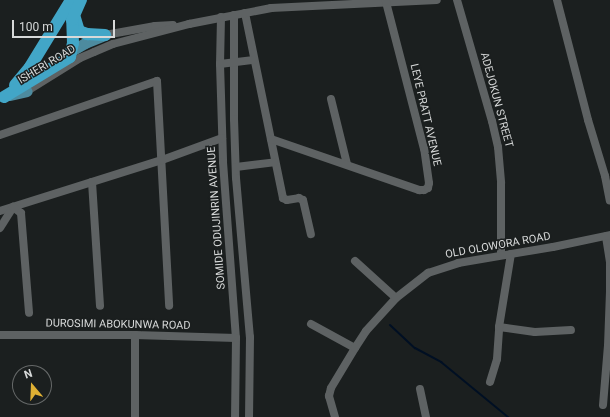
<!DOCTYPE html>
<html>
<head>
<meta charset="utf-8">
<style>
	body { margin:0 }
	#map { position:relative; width:610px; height:417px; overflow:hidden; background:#1b1f1f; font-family:Roboto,sans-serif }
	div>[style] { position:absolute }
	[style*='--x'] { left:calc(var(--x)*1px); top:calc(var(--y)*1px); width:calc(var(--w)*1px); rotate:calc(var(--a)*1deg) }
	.stream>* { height:2px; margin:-1px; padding:0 1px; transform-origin:1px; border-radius:1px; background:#000f23 }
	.minor>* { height:8px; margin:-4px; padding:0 4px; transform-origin:4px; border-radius:4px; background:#5e6263 }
	.major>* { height:11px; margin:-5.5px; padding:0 5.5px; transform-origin:5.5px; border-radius:5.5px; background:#4d8b9f }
	.highway>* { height:12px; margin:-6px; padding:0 6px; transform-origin:6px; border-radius:6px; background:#42a6c7 }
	span { translate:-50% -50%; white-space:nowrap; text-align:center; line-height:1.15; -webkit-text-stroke:3px #1b1f1f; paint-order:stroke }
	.street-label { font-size:11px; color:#d7d9d9 }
	.north { position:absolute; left:12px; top:365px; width:40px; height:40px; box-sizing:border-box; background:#1b1f1f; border:1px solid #666969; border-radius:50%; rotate:341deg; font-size:11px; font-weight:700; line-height:16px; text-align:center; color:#d7d9d9 }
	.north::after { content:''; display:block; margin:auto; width:14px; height:18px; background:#dfb034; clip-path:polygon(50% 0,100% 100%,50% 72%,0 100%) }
	.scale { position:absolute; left:12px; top:20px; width:103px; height:18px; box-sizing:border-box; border:2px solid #d7d9d9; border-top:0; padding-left:5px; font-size:12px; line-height:14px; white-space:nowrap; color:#d7d9d9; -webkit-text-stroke:3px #1b1f1f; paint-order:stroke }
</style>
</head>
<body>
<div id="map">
	<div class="stream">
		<i style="--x:390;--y:325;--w:34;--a:43"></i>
		<i style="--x:415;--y:348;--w:30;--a:28"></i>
		<i style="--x:441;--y:362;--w:87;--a:39.4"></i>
	</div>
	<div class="minor">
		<i style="--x:457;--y:0;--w:126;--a:73.9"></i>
		<i style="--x:492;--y:121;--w:27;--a:77"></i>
		<i style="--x:498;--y:147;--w:36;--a:85"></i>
		<i style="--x:501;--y:183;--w:72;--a:90"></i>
		<i style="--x:557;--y:0;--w:124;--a:75.5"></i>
		<i style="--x:588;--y:120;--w:59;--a:73.1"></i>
		<i style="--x:605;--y:176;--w:25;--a:79"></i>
		<i style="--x:245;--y:13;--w:189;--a:78.4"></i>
		<i style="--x:283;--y:198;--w:4;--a:27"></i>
		<i style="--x:287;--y:200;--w:12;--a:-9"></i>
		<i style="--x:299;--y:198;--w:4;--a:27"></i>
		<i style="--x:303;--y:200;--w:35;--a:77"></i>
		<i style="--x:234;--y:15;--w:104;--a:90"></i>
		<i style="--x:234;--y:119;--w:59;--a:88.1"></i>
		<i style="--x:236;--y:178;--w:160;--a:85"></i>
		<i style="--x:250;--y:337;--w:80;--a:90.7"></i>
		<i style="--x:221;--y:17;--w:47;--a:91.2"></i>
		<i style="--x:220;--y:64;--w:98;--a:88.2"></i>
		<i style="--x:223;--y:162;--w:176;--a:85.8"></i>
		<i style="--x:236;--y:338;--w:79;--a:90.7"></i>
		<i style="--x:105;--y:35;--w:51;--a:-10.2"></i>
		<i style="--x:155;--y:26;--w:18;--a:-3"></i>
		<i style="--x:220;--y:64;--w:34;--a:-7"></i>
		<i style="--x:27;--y:91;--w:62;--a:-31.9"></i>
		<i style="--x:80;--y:58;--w:15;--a:-23"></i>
		<i style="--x:94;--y:52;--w:21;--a:-23"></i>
		<i style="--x:113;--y:44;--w:79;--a:-14.7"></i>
		<i style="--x:189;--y:24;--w:84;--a:-11"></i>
		<i style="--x:271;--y:8;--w:166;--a:-2.8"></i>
		<i style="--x:331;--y:99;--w:67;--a:76.2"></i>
		<i style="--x:0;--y:135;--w:166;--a:-19"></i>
		<i style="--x:157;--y:81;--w:225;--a:86.9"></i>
		<i style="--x:271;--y:139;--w:157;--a:19"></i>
		<i style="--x:419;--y:190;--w:5;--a:0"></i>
		<i style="--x:424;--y:190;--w:4;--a:-27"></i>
		<i style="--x:428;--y:188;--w:5;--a:-79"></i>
		<i style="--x:429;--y:183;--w:34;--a:-98"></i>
		<i style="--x:424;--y:149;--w:152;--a:-104.5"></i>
		<i style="--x:236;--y:167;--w:38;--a:-7"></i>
		<i style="--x:92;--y:182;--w:124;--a:86.3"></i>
		<i style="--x:0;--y:211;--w:170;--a:-17.5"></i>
		<i style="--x:162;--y:160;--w:64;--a:-20.1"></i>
		<i style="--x:0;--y:228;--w:25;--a:-58"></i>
		<i style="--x:13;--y:207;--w:10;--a:37"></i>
		<i style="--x:21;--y:213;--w:100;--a:85.4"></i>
		<i style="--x:355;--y:261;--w:55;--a:42.1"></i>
		<i style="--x:311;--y:324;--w:50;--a:28.6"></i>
		<i style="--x:499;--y:327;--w:36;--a:8"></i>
		<i style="--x:535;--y:332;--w:36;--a:-3"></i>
		<i style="--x:0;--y:335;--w:135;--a:0"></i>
		<i style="--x:135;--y:335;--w:101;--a:1.7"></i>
		<i style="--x:490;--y:382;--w:24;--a:-73"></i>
		<i style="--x:497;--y:359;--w:32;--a:-86"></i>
		<i style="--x:499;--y:327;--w:74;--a:-80.7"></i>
		<i style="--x:420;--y:389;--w:29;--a:78"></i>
		<i style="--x:603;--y:405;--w:59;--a:-85.2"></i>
		<i style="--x:608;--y:346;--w:55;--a:-87.9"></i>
		<i style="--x:610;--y:291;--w:29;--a:-90"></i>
		<i style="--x:610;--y:262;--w:26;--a:-99"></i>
		<i style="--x:135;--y:417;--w:82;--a:-90"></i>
		<i style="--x:335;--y:417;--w:22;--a:-106"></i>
		<i style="--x:329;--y:396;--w:8;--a:-76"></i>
		<i style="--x:331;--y:388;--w:47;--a:-59"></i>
		<i style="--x:355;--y:348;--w:20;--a:-57"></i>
		<i style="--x:366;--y:331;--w:45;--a:-47.7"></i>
		<i style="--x:396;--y:298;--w:41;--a:-38"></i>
		<i style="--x:428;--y:273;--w:32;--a:-18"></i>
		<i style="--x:458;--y:263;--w:96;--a:-9.6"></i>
		<i style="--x:553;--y:247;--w:58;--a:-11.9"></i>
	</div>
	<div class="major">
		<i style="--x:66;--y:54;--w:22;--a:-30"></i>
		<i style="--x:85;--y:43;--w:22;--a:-22"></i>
		<i style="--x:10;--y:95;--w:17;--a:-13"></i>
	</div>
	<div class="highway">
		<i style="--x:75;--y:18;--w:14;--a:73"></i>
		<i style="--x:79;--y:31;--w:9;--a:21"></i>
		<i style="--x:87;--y:34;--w:18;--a:3"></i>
		<i style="--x:15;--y:85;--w:23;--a:-50"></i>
		<i style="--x:30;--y:67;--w:79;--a:-58.5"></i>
		<i style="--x:4;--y:97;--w:77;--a:-31.2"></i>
		<i style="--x:70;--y:57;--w:14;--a:-78"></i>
		<i style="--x:73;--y:43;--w:23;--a:-92"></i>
		<i style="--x:72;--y:20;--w:22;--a:-66"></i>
	</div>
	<div class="street-label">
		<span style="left:47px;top:65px;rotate:-31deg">ISHERI ROAD</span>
		<span style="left:496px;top:100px;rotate:75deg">ADEJOKUN STREET</span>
		<span style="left:425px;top:115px;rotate:77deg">LEYE PRATT AVENUE</span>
		<span style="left:217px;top:218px;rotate:-94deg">SOMIDE ODUJINRIN AVENUE</span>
		<span style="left:498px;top:246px;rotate:-10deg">OLD OLOWORA ROAD</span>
		<span style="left:118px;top:325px;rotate:1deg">DUROSIMI ABOKUNWA ROAD</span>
	</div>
	<div class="north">N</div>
	<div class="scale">100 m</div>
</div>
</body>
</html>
